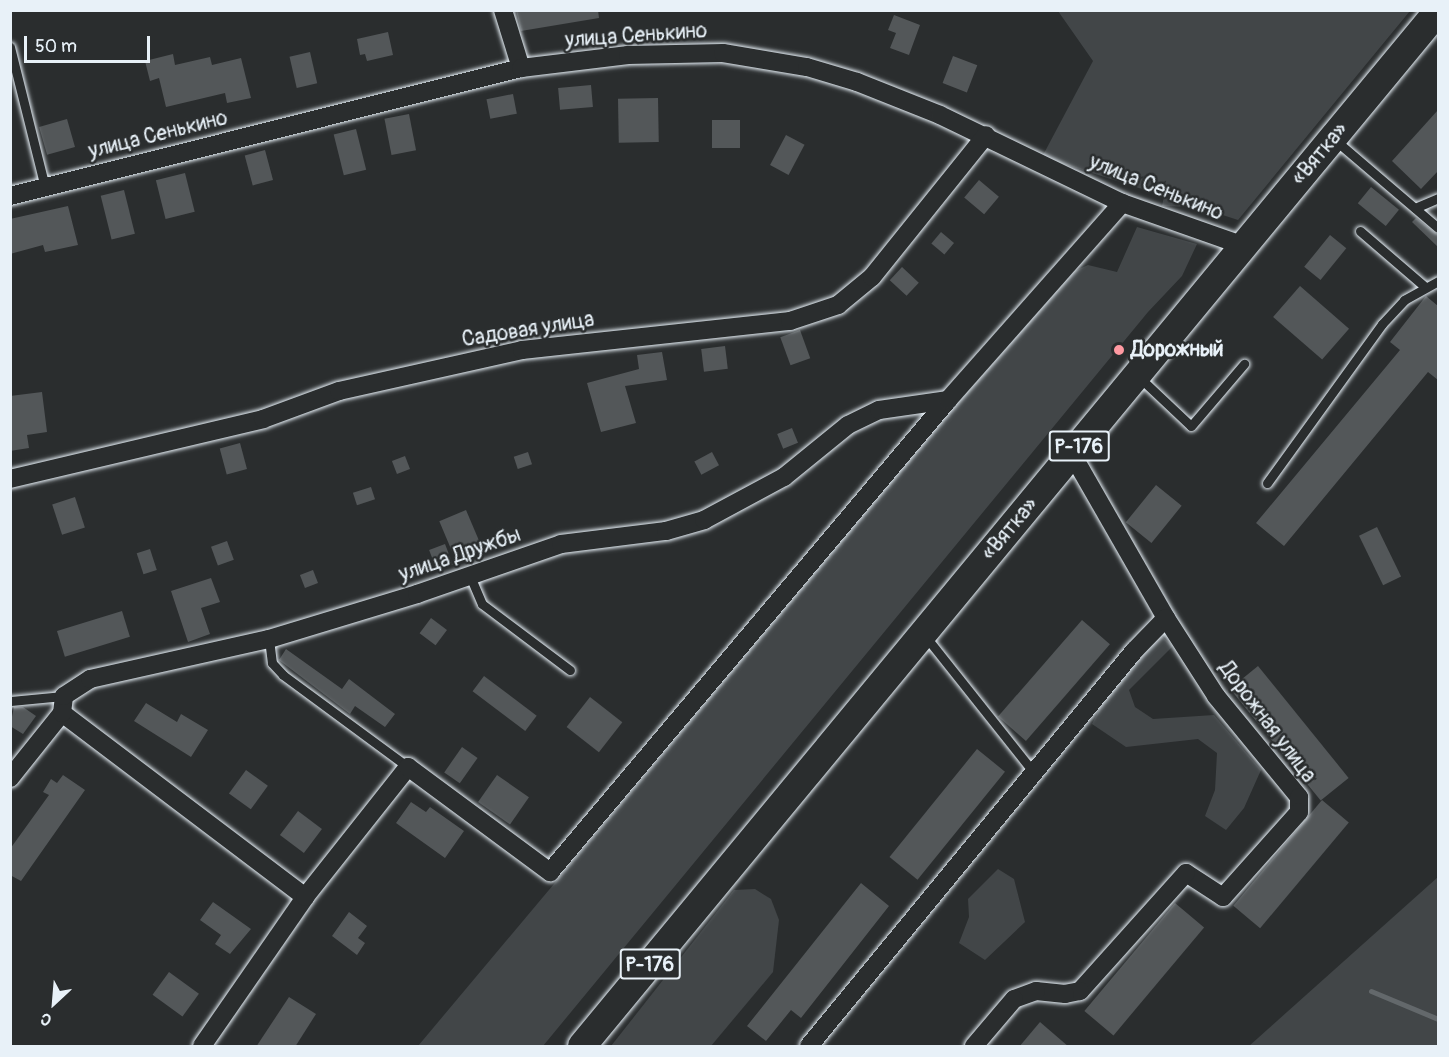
<!DOCTYPE html>
<html>
<head>
<meta charset="utf-8">
<style>
	body { margin:0 }
	#map { position:relative; width:1449px; height:1057px; overflow:hidden; background:#2a2d2e; font-family:Pangolin,sans-serif }
	div>[style] { position:absolute }
	[style*='--x'] { left:calc(var(--x)*1px); top:calc(var(--y)*1px); width:calc(var(--w)*1px); rotate:calc(var(--a)*1deg) }
	.green>* { inset:0; background:#424648 }
	.stream>* { height:5px; margin:-2.5px; padding:0 2.5px; transform-origin:2.5px; border-radius:2.5px; background:#63686b }
	.building>* { inset:0; background:#535759; transform-origin:0 0 }
	.roads { filter:drop-shadow(0 0 2px #e8f1f8) drop-shadow(0 0 2px #e8f1f8) }
	.lane>* { height:9px; margin:-4.5px; padding:0 4.5px; transform-origin:4.5px; border-radius:4.5px; background:#2a2d2e }
	.street>* { height:18px; margin:-9px; padding:0 9px; transform-origin:9px; border-radius:9px; background:#2a2d2e }
	.primary>* { height:28px; margin:-14px; padding:0 14px; transform-origin:14px; border-radius:14px; background:#2a2d2e }
	.dots>* { width:16px; height:16px; translate:-50% -50%; box-sizing:border-box; border:3px solid #2a2d2e; border-radius:50% }
	span { translate:-50% -50%; white-space:nowrap; text-align:center; line-height:1.15; -webkit-text-stroke:5px #2a2d2e; paint-order:stroke }
	.shield-label span { padding:2px 4px; background:#2a2d2e; border:2px solid; border-radius:4px; -webkit-text-stroke-width:0 }
	.shield-label { font-size:20px; color:#e8f1f8; font-weight:700 }
	.street-label { font-size:21px; color:#e8f1f8 }
	.poi-label { font-size:21px; color:#e8f1f8; font-weight:700 }
	.left { translate:0 -50%; text-align:left }
	.frame { position:absolute; inset:0; border:12px solid #e8f1f8; pointer-events:none }
	.north { position:absolute; left:24px; top:973px; width:60px; height:60px; -webkit-text-stroke:4px #2a2d2e; paint-order:stroke; rotate:206deg; font-size:16px; font-weight:700; line-height:24px; text-align:center; color:#e8f1f8 }
	.north::after { content:''; display:block; margin:auto; width:21px; height:27px; background:#e8f1f8; clip-path:polygon(50% 0,100% 100%,50% 72%,0 100%) }
	.scale { position:absolute; left:24px; top:36px; width:126px; height:27px; box-sizing:border-box; border:3px solid #e8f1f8; border-top:0; padding-left:8px; font-size:18px; line-height:21px; white-space:nowrap; color:#e8f1f8; -webkit-text-stroke:4px #2a2d2e; paint-order:stroke }
</style>
</head>
<body>
<div id="map">
	<div class="green">
		<i style="clip-path:polygon(1058px 11px,1410px 11px,1238px 220px,1198px 207px,1162px 206px,1164px 196px,1042px 157px,1093px 61px)"></i>
		<i style="clip-path:polygon(1137px 227px,1197px 244px,1182px 276px,1148px 312px,543px 1046px,418px 1046px,1064px 276px,1088px 265px,1117px 272px)"></i>
		<i style="clip-path:polygon(1160px 635px,1173px 646px,1129px 690px,1135px 707px,1153px 719px,1214px 715px,1261px 770px,1244px 808px,1226px 830px,1205px 816px,1215px 790px,1217px 753px,1198px 739px,1126px 747px,1092px 724px,1103px 702px)"></i>
		<i style="clip-path:polygon(998px 869px,1014px 879px,1025px 922px,985px 960px,959px 943px,969px 917px,968px 899px)"></i>
		<i style="clip-path:polygon(1438px 877px,1438px 1046px,1249px 1046px)"></i>
		<i style="clip-path:polygon(755px 889px,771px 899px,779px 920px,773px 972px,711px 1046px,611px 1046px,734px 890px)"></i>
	</div>
	<div class="stream">
		<i style="--x:1371;--y:991;--w:73;--a:22.7"></i>
	</div>
	<div class="building">
		<i style="clip-path:polygon(516px 10px,598px 10px,599px 18px,521px 31px)"></i>
		<i style="clip-path:polygon(894px 15px,920px 25px,909px 55px,890px 48px,896px 33px,888px 30px)"></i>
		<i style="clip-path:polygon(388px 32px,393px 55px,367px 61px,365px 54px,360px 55px,357px 39px)"></i>
		<i style="left:310px;top:52px;width:32px;height:21px;rotate:77deg"></i>
		<i style="clip-path:polygon(173px 54px,175px 65px,210px 57px,212px 65px,241px 58px,251px 98px,227px 103px,225px 93px,166px 107px,159px 78px,150px 81px,145px 61px)"></i>
		<i style="left:953px;top:56px;width:26px;height:29px;rotate:21deg"></i>
		<i style="left:591px;top:85px;width:22px;height:33px;rotate:85deg"></i>
		<i style="left:513px;top:94px;width:20px;height:27px;rotate:79deg"></i>
		<i style="left:658px;top:98px;width:44px;height:40px;rotate:89deg"></i>
		<i style="clip-path:polygon(1438px 110px,1438px 171px,1421px 189px,1392px 161px)"></i>
		<i style="left:409px;top:114px;width:37px;height:25px;rotate:79deg"></i>
		<i style="left:67px;top:119px;width:29px;height:29px;rotate:74deg"></i>
		<i style="left:712px;top:120px;width:28px;height:28px"></i>
		<i style="left:356px;top:129px;width:42px;height:23px;rotate:76deg"></i>
		<i style="left:786px;top:135px;width:21px;height:34px;rotate:28deg"></i>
		<i style="left:265px;top:150px;width:31px;height:21px;rotate:75deg"></i>
		<i style="left:185px;top:173px;width:40px;height:30px;rotate:76deg"></i>
		<i style="left:979px;top:180px;width:26px;height:23px;rotate:40deg"></i>
		<i style="left:1371px;top:187px;width:36px;height:21px;rotate:39deg"></i>
		<i style="left:124px;top:190px;width:45px;height:24px;rotate:76deg"></i>
		<i style="clip-path:polygon(68px 206px,78px 245px,45px 252px,43px 245px,10px 254px,10px 219px)"></i>
		<i style="clip-path:polygon(1416px 218px,1438px 235px,1438px 247px,1412px 222px)"></i>
		<i style="left:941px;top:232px;width:17px;height:15px;rotate:40deg"></i>
		<i style="left:1330px;top:235px;width:21px;height:41px;rotate:39deg"></i>
		<i style="left:902px;top:267px;width:23px;height:18px;rotate:43deg"></i>
		<i style="left:1300px;top:286px;width:65px;height:41px;rotate:41deg"></i>
		<i style="clip-path:polygon(1426px 296px,1438px 306px,1438px 380px,1428px 372px,1284px 546px,1256px 523px,1400px 350px,1390px 342px)"></i>
		<i style="left:800px;top:330px;width:30px;height:21px;rotate:70deg"></i>
		<i style="left:725px;top:346px;width:23px;height:24px;rotate:83deg"></i>
		<i style="clip-path:polygon(662px 352px,667px 380px,625px 386px,636px 423px,601px 432px,587px 383px,639px 369px,637px 355px)"></i>
		<i style="clip-path:polygon(42px 392px,47px 432px,27px 435px,29px 448px,10px 451px,10px 396px)"></i>
		<i style="left:792px;top:428px;width:16px;height:16px;rotate:68deg"></i>
		<i style="left:240px;top:443px;width:27px;height:21px;rotate:75deg"></i>
		<i style="left:528px;top:452px;width:13px;height:15px;rotate:72deg"></i>
		<i style="left:712px;top:452px;width:15px;height:20px;rotate:62deg"></i>
		<i style="left:405px;top:456px;width:14px;height:14px;rotate:69deg"></i>
		<i style="left:1156px;top:485px;width:33px;height:48px;rotate:39deg"></i>
		<i style="left:371px;top:487px;width:13px;height:19px;rotate:72deg"></i>
		<i style="left:75px;top:497px;width:32px;height:24px;rotate:72deg"></i>
		<i style="left:466px;top:510px;width:34px;height:29px;rotate:67deg"></i>
		<i style="left:1377px;top:527px;width:55px;height:20px;rotate:64deg"></i>
		<i style="left:227px;top:541px;width:20px;height:17px;rotate:70deg"></i>
		<i style="left:445px;top:544px;width:22px;height:17px;rotate:69deg"></i>
		<i style="left:150px;top:549px;width:22px;height:14px;rotate:72deg"></i>
		<i style="left:313px;top:570px;width:14px;height:14px;rotate:69deg"></i>
		<i style="clip-path:polygon(211px 578px,220px 602px,201px 608px,210px 634px,188px 642px,171px 591px)"></i>
		<i style="left:122px;top:611px;width:27px;height:68px;rotate:73deg"></i>
		<i style="left:431px;top:618px;width:20px;height:19px;rotate:37deg"></i>
		<i style="left:1082px;top:620px;width:37px;height:128px;rotate:41deg"></i>
		<i style="clip-path:polygon(286px 649px,342px 689px,349px 679px,395px 714px,385px 727px,355px 706px,350px 714px,279px 660px)"></i>
		<i style="left:1258px;top:666px;width:144px;height:36px;rotate:51deg"></i>
		<i style="left:484px;top:676px;width:66px;height:19px;rotate:37deg"></i>
		<i style="left:590px;top:697px;width:41px;height:38px;rotate:38deg"></i>
		<i style="clip-path:polygon(146px 703px,177px 722px,181px 714px,208px 730px,191px 757px,134px 721px)"></i>
		<i style="clip-path:polygon(14px 707px,23px 707px,36px 716px,23px 734px,10px 726px)"></i>
		<i style="left:462px;top:747px;width:19px;height:31px;rotate:35deg"></i>
		<i style="left:977px;top:749px;width:36px;height:139px;rotate:39deg"></i>
		<i style="left:246px;top:770px;width:27px;height:29px;rotate:36deg"></i>
		<i style="clip-path:polygon(63px 775px,85px 790px,21px 881px,10px 875px,10px 849px,49px 795px,43px 792px,51px 779px,57px 783px)"></i>
		<i style="left:497px;top:775px;width:39px;height:33px;rotate:35deg"></i>
		<i style="left:1322px;top:800px;width:35px;height:138px;rotate:40deg"></i>
		<i style="clip-path:polygon(411px 802px,426px 812px,430px 807px,464px 831px,445px 858px,396px 823px)"></i>
		<i style="left:298px;top:811px;width:30px;height:30px;rotate:37deg"></i>
		<i style="clip-path:polygon(861px 883px,889px 906px,801px 1018px,791px 1010px,766px 1041px,747px 1026px)"></i>
		<i style="clip-path:polygon(213px 902px,251px 929px,230px 954px,215px 944px,221px 935px,200px 920px)"></i>
		<i style="left:1175px;top:903px;width:38px;height:141px;rotate:40deg"></i>
		<i style="clip-path:polygon(349px 912px,367px 926px,358px 938px,365px 943px,357px 955px,332px 936px)"></i>
		<i style="left:169px;top:972px;width:37px;height:28px;rotate:36deg"></i>
		<i style="clip-path:polygon(289px 997px,316px 1014px,295px 1047px,256px 1047px)"></i>
		<i style="clip-path:polygon(1040px 1022px,1069px 1047px,1019px 1047px)"></i>
	</div>
	<div class="roads">
		<div class="lane">
			<i style="--x:10;--y:47;--w:144;--a:76"></i>
			<i style="--x:1335;--y:140;--w:135;--a:40.5"></i>
			<i style="--x:1415;--y:208;--w:25;--a:-23"></i>
			<i style="--x:1360;--y:231;--w:84;--a:40.7"></i>
			<i style="--x:1139;--y:377;--w:71;--a:43.3"></i>
			<i style="--x:1191;--y:426;--w:82;--a:-49.5"></i>
			<i style="--x:1267;--y:483;--w:196;--a:-54.1"></i>
			<i style="--x:1382;--y:324;--w:33;--a:-47"></i>
			<i style="--x:1404;--y:300;--w:39;--a:-29"></i>
			<i style="--x:470;--y:576;--w:30;--a:67"></i>
			<i style="--x:482;--y:604;--w:110;--a:36.9"></i>
			<i style="--x:926;--y:637;--w:175;--a:51.5"></i>
			<i style="--x:269;--y:639;--w:24;--a:83"></i>
			<i style="--x:272;--y:663;--w:16;--a:47"></i>
			<i style="--x:283;--y:675;--w:155;--a:36.4"></i>
			<i style="--x:10;--y:701;--w:54;--a:-5.3"></i>
		</div>
		<div class="street">
			<i style="--x:503;--y:10;--w:61;--a:72.8"></i>
			<i style="--x:10;--y:196;--w:527;--a:-14.06"></i>
			<i style="--x:521;--y:68;--w:108;--a:-6.9"></i>
			<i style="--x:628;--y:55;--w:95;--a:-1.2"></i>
			<i style="--x:723;--y:53;--w:85;--a:9.5"></i>
			<i style="--x:807;--y:67;--w:52;--a:16.7"></i>
			<i style="--x:857;--y:82;--w:89;--a:21.7"></i>
			<i style="--x:940;--y:115;--w:202;--a:25.8"></i>
			<i style="--x:1122;--y:203;--w:129;--a:19.4"></i>
			<i style="--x:1072;--y:454;--w:189;--a:60.2"></i>
			<i style="--x:10;--y:479;--w:260;--a:-13.3"></i>
			<i style="--x:263;--y:419;--w:81;--a:-20.2"></i>
			<i style="--x:339;--y:391;--w:188;--a:-12.6"></i>
			<i style="--x:522;--y:350;--w:270;--a:-6.2"></i>
			<i style="--x:790;--y:321;--w:51;--a:-18.4"></i>
			<i style="--x:838;--y:305;--w:44;--a:-39.5"></i>
			<i style="--x:872;--y:277;--w:182;--a:-51.2"></i>
			<i style="--x:62;--y:713;--w:305;--a:37.1"></i>
			<i style="--x:10;--y:778;--w:83;--a:-51.3"></i>
			<i style="--x:62;--y:713;--w:17;--a:-83"></i>
			<i style="--x:64;--y:696;--w:31;--a:-33"></i>
			<i style="--x:90;--y:679;--w:183;--a:-12.6"></i>
			<i style="--x:269;--y:639;--w:155;--a:-16.9"></i>
			<i style="--x:417;--y:594;--w:152;--a:-19.1"></i>
			<i style="--x:561;--y:544;--w:106;--a:-7.1"></i>
			<i style="--x:666;--y:531;--w:40;--a:-16"></i>
			<i style="--x:704;--y:520;--w:91;--a:-28.3"></i>
			<i style="--x:784;--y:477;--w:82;--a:-39.1"></i>
			<i style="--x:848;--y:425;--w:34;--a:-26"></i>
			<i style="--x:879;--y:410;--w:70;--a:-8.2"></i>
			<i style="--x:202;--y:1046;--w:181;--a:-55.3"></i>
			<i style="--x:305;--y:897;--w:166;--a:-51.6"></i>
			<i style="--x:408;--y:767;--w:177;--a:36.5"></i>
			<i style="--x:550;--y:872;--w:617;--a:-49.86"></i>
			<i style="--x:948;--y:400;--w:263;--a:-48.5"></i>
			<i style="--x:809;--y:1046;--w:512;--a:-50.55"></i>
			<i style="--x:1134;--y:651;--w:46;--a:-45.9"></i>
			<i style="--x:1166;--y:618;--w:93;--a:57.3"></i>
			<i style="--x:1216;--y:696;--w:131;--a:50.6"></i>
			<i style="--x:1299;--y:797;--w:15;--a:90"></i>
			<i style="--x:1299;--y:812;--w:114;--a:131.8"></i>
			<i style="--x:1223;--y:897;--w:44;--a:-147"></i>
			<i style="--x:1186;--y:873;--w:159;--a:131.9"></i>
			<i style="--x:1080;--y:991;--w:15;--a:169"></i>
			<i style="--x:1065;--y:994;--w:29;--a:-174"></i>
			<i style="--x:1036;--y:991;--w:23;--a:160"></i>
			<i style="--x:1014;--y:999;--w:62;--a:130.4"></i>
		</div>
		<div class="primary">
			<i style="--x:582;--y:1046;--w:1343;--a:-50.41"></i>
		</div>
	</div>
	<div class="dots">
		<i style="left:1119px;top:350px;background:#ff9aa2"></i>
	</div>
	<div class="shield-label">
		<span style="left:1079px;top:446px">Р-176</span>
		<span style="left:650px;top:964px">Р-176</span>
	</div>
	<div class="street-label">
		<span style="left:636px;top:36px;rotate:-4deg">улица Сенькино</span>
		<span style="left:158px;top:135px;rotate:-14deg">улица Сенькино</span>
		<span style="left:1320px;top:154px;rotate:-50deg">«Вятка»</span>
		<span style="left:1156px;top:188px;rotate:22deg">улица Сенькино</span>
		<span style="left:528px;top:330px;rotate:-9deg">Садовая улица</span>
		<span style="left:1010px;top:529px;rotate:-50deg">«Вятка»</span>
		<span style="left:460px;top:555px;rotate:-19deg">улица Дружбы</span>
		<span style="left:1267px;top:722px;rotate:53deg">Дорожная улица</span>
	</div>
	<div class="poi-label">
		<span class="left" style="left:1131px;top:350px">Дорожный</span>
	</div>
	<div class="frame"></div>
	<div class="north">С</div>
	<div class="scale">50 m</div>
</div>
</body>
</html>
